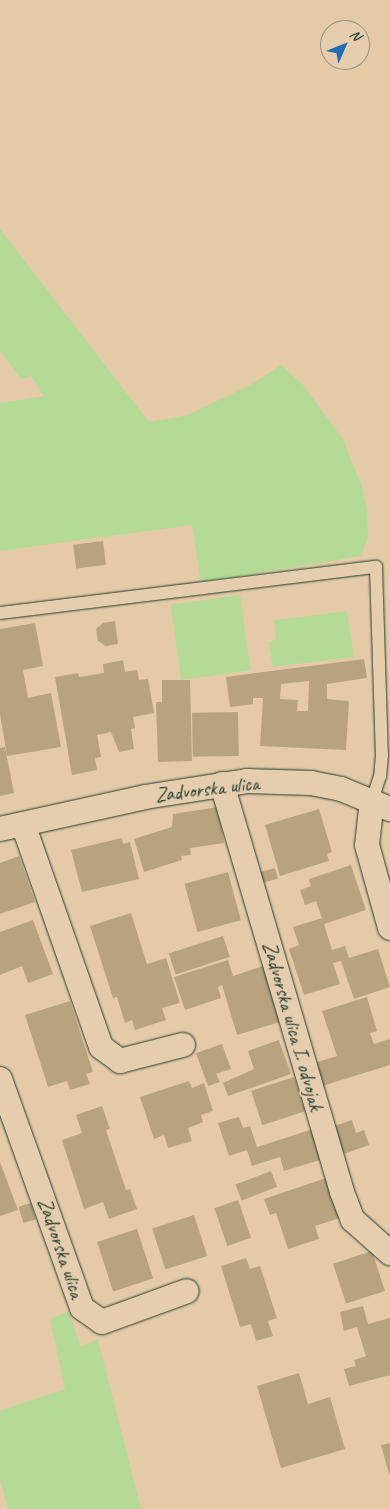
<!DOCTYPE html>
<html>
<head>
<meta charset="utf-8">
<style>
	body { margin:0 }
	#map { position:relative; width:390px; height:1509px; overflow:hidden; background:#e5caa8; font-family:Caveat,sans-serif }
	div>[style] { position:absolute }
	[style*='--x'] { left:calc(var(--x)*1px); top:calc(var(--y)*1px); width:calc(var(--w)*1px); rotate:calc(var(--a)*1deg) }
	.green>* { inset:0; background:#b4da96; transform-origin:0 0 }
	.building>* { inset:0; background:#b9a37e; transform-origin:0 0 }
	.roads { filter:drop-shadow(0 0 1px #1f3d34) drop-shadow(0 0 1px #1f3d34) }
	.lane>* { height:12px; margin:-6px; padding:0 6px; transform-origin:6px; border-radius:6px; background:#e6cdae }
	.street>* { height:24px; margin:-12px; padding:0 12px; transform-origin:12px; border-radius:12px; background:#e6cdae }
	span { translate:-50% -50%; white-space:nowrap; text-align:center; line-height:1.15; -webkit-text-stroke:4px #e6cdae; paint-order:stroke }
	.street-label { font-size:20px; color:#1f3d34 }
	.north { position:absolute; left:320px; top:20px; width:50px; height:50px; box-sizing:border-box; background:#e6cdae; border:1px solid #96937d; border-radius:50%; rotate:46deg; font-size:14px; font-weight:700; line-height:20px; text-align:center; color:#1f3d34 }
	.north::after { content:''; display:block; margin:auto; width:18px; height:22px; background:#1f6fb2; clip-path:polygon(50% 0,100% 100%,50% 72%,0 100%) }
</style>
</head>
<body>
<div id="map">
	<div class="green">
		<i style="clip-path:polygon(0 229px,149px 422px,188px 415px,252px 384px,281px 365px,303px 385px,343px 439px,361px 484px,367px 509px,368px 538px,361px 556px,201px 583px,192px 525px,0 551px,0 403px,44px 396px,31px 376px,21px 379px,0 351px)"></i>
		<i style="left:240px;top:595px;width:76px;height:70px;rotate:82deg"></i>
		<i style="clip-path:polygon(347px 611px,354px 657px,273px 667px,268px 642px,276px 640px,274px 620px)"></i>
		<i style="clip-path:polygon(69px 1311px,80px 1346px,98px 1340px,141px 1509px,8px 1509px,0 1480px,0 1411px,65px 1389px,50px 1319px)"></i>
	</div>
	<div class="building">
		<i style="left:103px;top:541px;width:24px;height:30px;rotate:83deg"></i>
		<i style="clip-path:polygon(115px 621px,118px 644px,106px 646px,98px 641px,96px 629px,103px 623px)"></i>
		<i style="clip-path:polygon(35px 623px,43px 666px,23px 670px,28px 698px,51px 693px,61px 747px,7px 756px,0 714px,0 629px)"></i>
		<i style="clip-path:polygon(evenodd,364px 659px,367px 678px,327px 684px,327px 699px,349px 701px,346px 750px,260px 746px,263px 698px,253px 698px,253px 704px,230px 707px,226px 677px,364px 659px,309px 681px,308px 711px,297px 711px,298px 700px,280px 699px,281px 684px,309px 681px)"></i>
		<i style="clip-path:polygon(123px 660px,125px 672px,137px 670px,139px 680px,148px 679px,154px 713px,133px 717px,135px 728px,131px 729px,134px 749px,119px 752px,111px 732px,97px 735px,101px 757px,95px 758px,97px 770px,72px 775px,55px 677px,78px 673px,79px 677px,104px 673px,103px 664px)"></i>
		<i style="clip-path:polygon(162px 680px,190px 680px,192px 761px,158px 762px,156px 702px,162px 702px)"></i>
		<i style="left:238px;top:712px;width:44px;height:46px;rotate:89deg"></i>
		<i style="clip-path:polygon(5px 747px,14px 793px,0 796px,0 748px)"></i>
		<i style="clip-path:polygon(218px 807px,224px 843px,190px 848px,191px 855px,181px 856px,182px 860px,144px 872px,134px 839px,172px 827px,173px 814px)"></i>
		<i style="clip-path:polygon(319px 809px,332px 852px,327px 854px,329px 861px,280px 876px,265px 825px)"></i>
		<i style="clip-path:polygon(122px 838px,123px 844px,130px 842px,139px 879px,82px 892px,71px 850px)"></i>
		<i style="clip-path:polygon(19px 856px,35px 902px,0 914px,0 863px)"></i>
		<i style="clip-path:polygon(351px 865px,366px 910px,324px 924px,332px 950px,345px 946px,349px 958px,378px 949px,390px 987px,354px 999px,341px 961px,333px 963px,340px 984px,304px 995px,289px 949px,299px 945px,293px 927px,322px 918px,316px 901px,305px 905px,300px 890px,311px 886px,309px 879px)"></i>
		<i style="left:275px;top:868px;width:11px;height:19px;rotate:75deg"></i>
		<i style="left:228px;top:872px;width:50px;height:45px;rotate:75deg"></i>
		<i style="clip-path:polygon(131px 913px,147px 964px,166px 958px,180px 1003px,162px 1008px,166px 1020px,135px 1030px,132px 1020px,125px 1023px,117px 997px,113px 998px,90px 926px)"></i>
		<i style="clip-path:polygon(33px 920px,53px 974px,28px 983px,22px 966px,0 975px,0 932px)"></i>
		<i style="left:223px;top:936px;width:22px;height:57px;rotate:72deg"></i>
		<i style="clip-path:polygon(228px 960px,233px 976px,266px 965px,283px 1021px,237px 1035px,222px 985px,218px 987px,221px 998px,185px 1010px,174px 977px)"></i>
		<i style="clip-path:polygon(367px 997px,377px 1031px,370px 1033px,374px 1044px,390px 1039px,390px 1065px,322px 1086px,314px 1063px,337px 1056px,322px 1011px)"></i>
		<i style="clip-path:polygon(70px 1001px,93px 1072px,86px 1074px,90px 1084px,70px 1090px,67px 1081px,48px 1087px,25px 1015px)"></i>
		<i style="clip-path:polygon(279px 1040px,291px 1074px,228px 1096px,223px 1083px,254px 1069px,248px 1051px)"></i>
		<i style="clip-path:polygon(222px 1044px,231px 1069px,216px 1074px,220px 1082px,208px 1086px,196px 1053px)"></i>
		<i style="left:294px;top:1077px;width:36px;height:45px;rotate:72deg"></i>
		<i style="clip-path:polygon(189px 1081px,192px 1088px,204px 1083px,213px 1111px,201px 1115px,203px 1122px,188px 1128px,192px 1141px,168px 1148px,164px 1135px,154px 1139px,140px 1097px)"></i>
		<i style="clip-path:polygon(102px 1106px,110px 1129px,106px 1130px,126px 1190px,130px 1189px,137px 1209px,109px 1219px,103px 1202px,84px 1209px,62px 1140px,82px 1133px,76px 1115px)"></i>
		<i style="clip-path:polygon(239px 1117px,243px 1128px,250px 1126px,257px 1147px,313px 1129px,323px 1159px,284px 1171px,280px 1157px,252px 1166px,247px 1150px,229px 1156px,218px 1123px)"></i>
		<i style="clip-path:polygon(352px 1120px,356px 1133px,364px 1130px,369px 1145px,344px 1154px,334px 1126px)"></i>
		<i style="clip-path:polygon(0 1162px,18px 1210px,0 1216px)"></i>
		<i style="left:271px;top:1171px;width:17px;height:38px;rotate:69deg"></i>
		<i style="clip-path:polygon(329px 1177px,343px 1217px,315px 1226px,319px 1239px,288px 1249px,276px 1213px,270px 1215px,264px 1199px)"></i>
		<i style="left:238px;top:1200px;width:40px;height:25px;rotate:71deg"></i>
		<i style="left:31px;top:1203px;width:17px;height:13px;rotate:73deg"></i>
		<i style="left:194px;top:1215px;width:43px;height:44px;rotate:72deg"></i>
		<i style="left:137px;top:1229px;width:52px;height:42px;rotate:72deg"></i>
		<i style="left:372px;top:1251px;width:42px;height:41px;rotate:72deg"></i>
		<i style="clip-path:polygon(246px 1258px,250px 1269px,260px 1266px,277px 1318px,268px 1321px,273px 1336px,256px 1341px,251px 1324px,240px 1327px,221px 1266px)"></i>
		<i style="clip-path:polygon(363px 1306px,368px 1324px,390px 1318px,390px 1375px,349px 1386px,344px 1369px,356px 1366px,354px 1360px,366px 1356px,357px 1327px,344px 1331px,340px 1312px)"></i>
		<i style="clip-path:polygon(299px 1373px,308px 1404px,330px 1397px,345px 1449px,281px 1468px,257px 1386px)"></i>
		<i style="clip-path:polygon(390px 1443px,390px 1474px,389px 1474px,381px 1445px)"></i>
	</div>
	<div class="roads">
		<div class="lane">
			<i style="--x:0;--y:613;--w:379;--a:-7"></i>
			<i style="--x:376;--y:567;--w:188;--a:88.2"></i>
			<i style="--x:382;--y:755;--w:21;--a:95"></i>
			<i style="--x:380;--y:776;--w:25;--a:108"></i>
		</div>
		<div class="street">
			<i style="--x:222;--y:784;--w:425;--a:73.6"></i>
			<i style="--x:342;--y:1192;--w:30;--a:69"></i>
			<i style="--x:353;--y:1220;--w:50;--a:41.7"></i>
			<i style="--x:372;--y:800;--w:45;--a:96.3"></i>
			<i style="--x:367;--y:845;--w:86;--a:74.5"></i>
			<i style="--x:23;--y:824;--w:236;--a:70.7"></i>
			<i style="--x:101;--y:1047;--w:24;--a:36"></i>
			<i style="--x:120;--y:1061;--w:65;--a:-14.3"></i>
			<i style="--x:0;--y:829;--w:148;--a:-12.4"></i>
			<i style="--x:145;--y:797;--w:103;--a:-8.9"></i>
			<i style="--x:247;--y:781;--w:64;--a:1.8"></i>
			<i style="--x:311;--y:783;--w:31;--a:11"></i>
			<i style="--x:341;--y:789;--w:53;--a:22.2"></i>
			<i style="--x:0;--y:1079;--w:243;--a:70.3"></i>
			<i style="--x:82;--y:1308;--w:24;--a:35"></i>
			<i style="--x:102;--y:1322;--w:90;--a:-20"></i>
		</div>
	</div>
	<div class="street-label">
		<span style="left:207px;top:789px;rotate:-7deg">Zadvorska ulica</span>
		<span style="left:293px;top:1026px;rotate:74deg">Zadvorska ulica I. odvojak</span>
		<span style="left:61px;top:1248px;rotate:71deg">Zadvorska ulica</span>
	</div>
	<div class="north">N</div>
</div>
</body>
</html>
